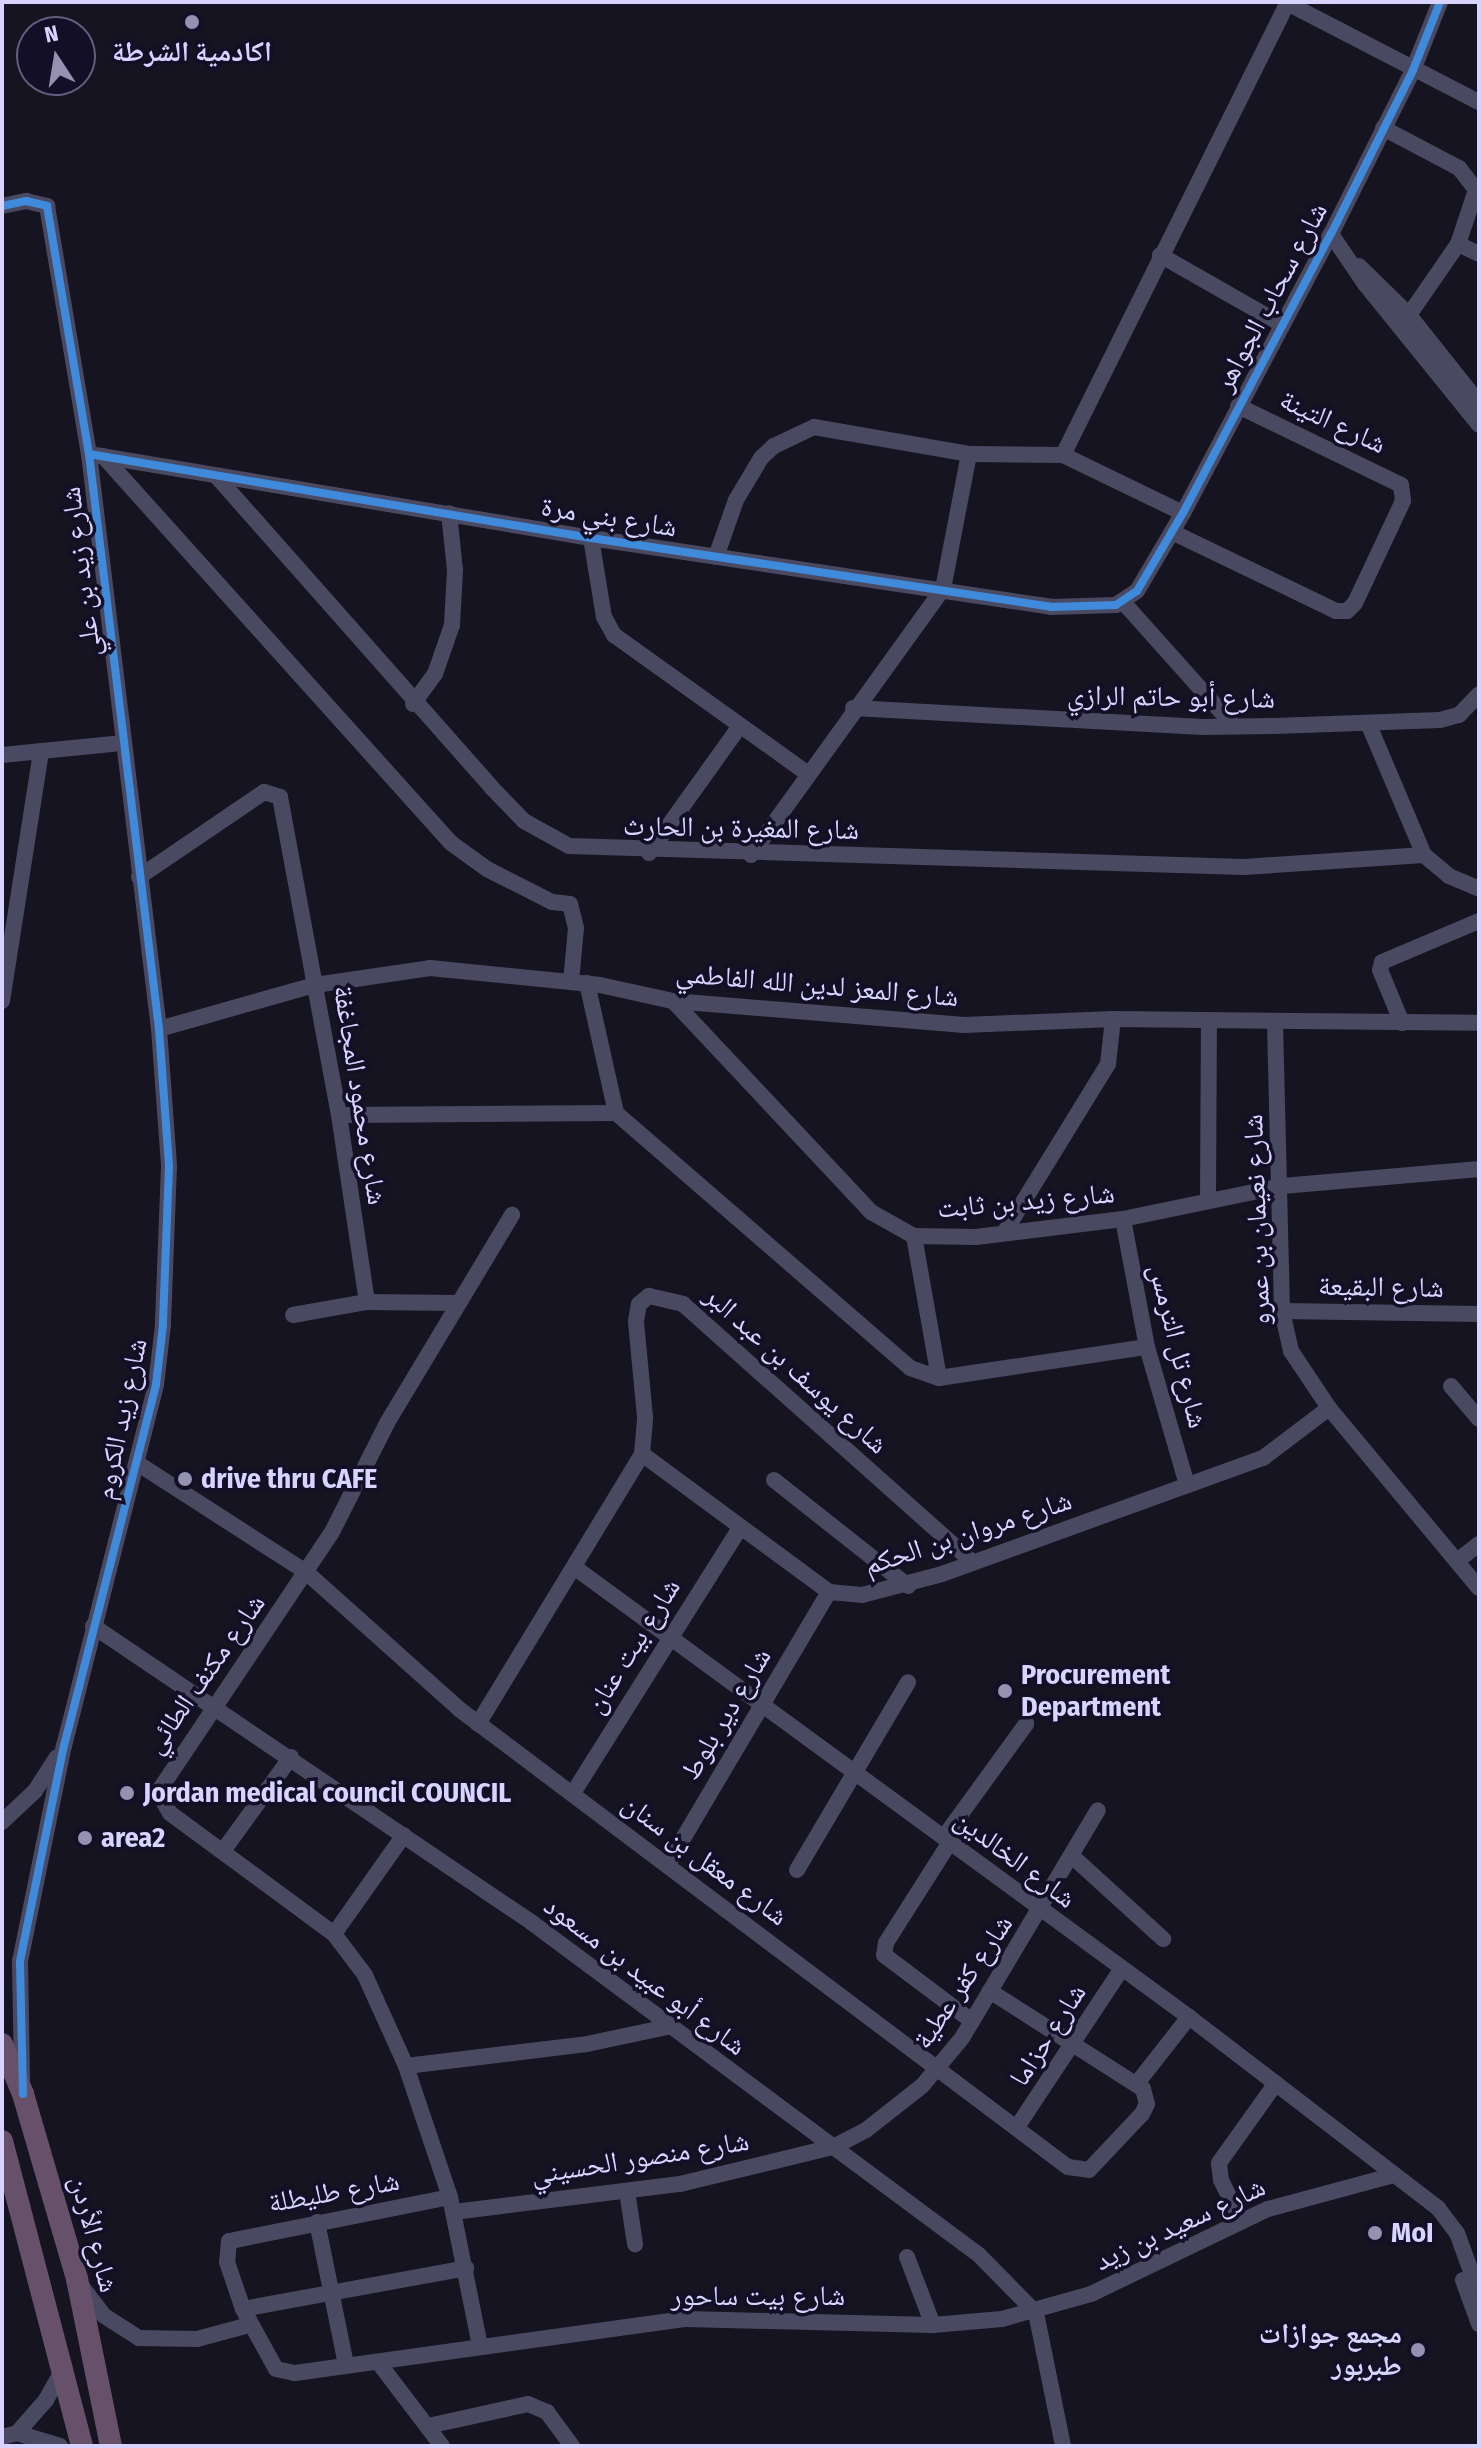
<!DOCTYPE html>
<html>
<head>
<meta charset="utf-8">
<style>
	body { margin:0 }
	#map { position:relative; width:1481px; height:2448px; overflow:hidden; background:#161421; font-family:"Fira Sans Condensed","Noto Naskh Arabic",sans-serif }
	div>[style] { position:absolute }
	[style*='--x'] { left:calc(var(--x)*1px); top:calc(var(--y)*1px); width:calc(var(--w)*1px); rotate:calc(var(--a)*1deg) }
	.minor>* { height:16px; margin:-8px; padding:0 8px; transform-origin:8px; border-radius:8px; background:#4a4962 }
	.highway>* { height:22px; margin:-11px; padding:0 11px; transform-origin:11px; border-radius:11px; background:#67516a }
	.cycleway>* { height:8px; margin:-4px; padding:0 4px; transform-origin:4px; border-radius:4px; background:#408adc }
	.dots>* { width:22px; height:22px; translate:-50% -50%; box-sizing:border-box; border:4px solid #130f26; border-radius:50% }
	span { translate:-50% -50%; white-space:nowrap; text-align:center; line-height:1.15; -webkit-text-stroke:7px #130f26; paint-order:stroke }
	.poi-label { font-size:28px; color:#d9d4ff; font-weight:700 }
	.left { translate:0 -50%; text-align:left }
	.right { translate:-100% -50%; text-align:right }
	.street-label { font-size:28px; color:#d9d4ff }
	.frame { position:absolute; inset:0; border:4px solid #d9d4ff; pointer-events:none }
	.north { position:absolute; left:16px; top:16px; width:80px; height:80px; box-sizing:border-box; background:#130f26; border:2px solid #625e7d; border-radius:50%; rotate:348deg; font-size:22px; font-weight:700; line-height:32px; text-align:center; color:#d9d4ff }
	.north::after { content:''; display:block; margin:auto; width:28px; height:36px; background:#9591b1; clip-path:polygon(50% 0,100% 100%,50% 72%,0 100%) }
</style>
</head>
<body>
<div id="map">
	<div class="minor">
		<i style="--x:1287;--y:3;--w:216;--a:27.3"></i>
		<i style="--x:1383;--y:128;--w:86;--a:27.8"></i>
		<i style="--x:1459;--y:168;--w:28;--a:52"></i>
		<i style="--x:1476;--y:190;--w:57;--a:108.4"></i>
		<i style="--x:1458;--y:244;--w:86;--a:124.6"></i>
		<i style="--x:2;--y:206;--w:25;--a:-12"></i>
		<i style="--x:26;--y:201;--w:22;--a:13"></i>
		<i style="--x:47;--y:206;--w:252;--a:80.4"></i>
		<i style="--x:89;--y:454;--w:579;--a:83.06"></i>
		<i style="--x:159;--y:1029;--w:137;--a:85.8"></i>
		<i style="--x:169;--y:1166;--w:159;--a:92.2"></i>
		<i style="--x:163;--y:1325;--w:60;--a:96.7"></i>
		<i style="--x:156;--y:1385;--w:372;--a:104.3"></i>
		<i style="--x:64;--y:1745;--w:221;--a:101.5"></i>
		<i style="--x:20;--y:1962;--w:118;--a:89"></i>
		<i style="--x:1331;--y:234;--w:60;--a:55.8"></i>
		<i style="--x:1365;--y:284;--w:181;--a:51"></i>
		<i style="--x:1458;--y:244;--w:23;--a:25"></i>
		<i style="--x:1160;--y:255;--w:139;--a:29.7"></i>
		<i style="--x:1359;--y:266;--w:70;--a:44.4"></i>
		<i style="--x:1409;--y:315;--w:112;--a:51.5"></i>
		<i style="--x:89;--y:454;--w:509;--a:9.5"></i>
		<i style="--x:591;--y:538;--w:465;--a:8.5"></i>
		<i style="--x:1051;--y:607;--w:65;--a:-1.8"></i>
		<i style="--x:1116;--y:605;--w:25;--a:-34"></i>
		<i style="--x:1137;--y:591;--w:91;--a:-59.5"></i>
		<i style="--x:1183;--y:513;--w:316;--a:-62.1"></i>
		<i style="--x:1331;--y:234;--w:183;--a:-63.4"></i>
		<i style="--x:1413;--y:70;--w:73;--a:-68.3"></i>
		<i style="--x:1063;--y:455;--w:506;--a:-63.59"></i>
		<i style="--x:103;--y:456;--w:520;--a:48.04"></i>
		<i style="--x:451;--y:843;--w:44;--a:35.8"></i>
		<i style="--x:487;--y:869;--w:73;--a:26.9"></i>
		<i style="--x:552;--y:902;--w:18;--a:6"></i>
		<i style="--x:570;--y:904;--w:25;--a:76"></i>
		<i style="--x:576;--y:928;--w:54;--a:95.3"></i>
		<i style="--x:218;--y:478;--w:412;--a:48.5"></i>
		<i style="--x:491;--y:787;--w:47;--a:45.9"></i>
		<i style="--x:524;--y:821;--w:51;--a:29.1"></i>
		<i style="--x:569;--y:846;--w:675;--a:1.78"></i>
		<i style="--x:1244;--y:867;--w:180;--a:-3.8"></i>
		<i style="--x:1172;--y:532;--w:182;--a:25.7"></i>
		<i style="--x:1336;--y:611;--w:11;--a:0"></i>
		<i style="--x:1347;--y:611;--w:11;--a:-45"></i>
		<i style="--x:1355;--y:603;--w:113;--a:-64.8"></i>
		<i style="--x:1403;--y:501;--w:16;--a:-97"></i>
		<i style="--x:1401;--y:485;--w:181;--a:-154.1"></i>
		<i style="--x:591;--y:538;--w:80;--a:80.7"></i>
		<i style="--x:604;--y:617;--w:21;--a:61"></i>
		<i style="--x:614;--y:635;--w:239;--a:35.6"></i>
		<i style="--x:716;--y:557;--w:60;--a:-70.7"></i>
		<i style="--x:736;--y:500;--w:49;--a:-59.2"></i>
		<i style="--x:761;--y:458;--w:18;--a:-43"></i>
		<i style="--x:774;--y:446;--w:44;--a:-25.4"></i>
		<i style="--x:814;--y:427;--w:157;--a:9.9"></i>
		<i style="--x:969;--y:454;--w:94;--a:0.6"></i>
		<i style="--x:1063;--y:455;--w:133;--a:25.8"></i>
		<i style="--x:1123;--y:602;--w:166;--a:48.2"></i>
		<i style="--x:413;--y:704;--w:37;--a:-54"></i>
		<i style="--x:435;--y:674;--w:52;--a:-70.9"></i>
		<i style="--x:452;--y:625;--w:55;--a:-86.9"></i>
		<i style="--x:455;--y:570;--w:57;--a:-96"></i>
		<i style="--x:853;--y:708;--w:350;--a:3.1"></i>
		<i style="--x:1202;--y:727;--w:73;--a:-0.8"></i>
		<i style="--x:1275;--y:726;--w:165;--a:-2.1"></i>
		<i style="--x:1440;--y:720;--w:20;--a:-15"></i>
		<i style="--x:1459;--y:715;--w:29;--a:-46"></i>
		<i style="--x:1368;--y:723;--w:143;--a:67"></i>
		<i style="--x:1424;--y:855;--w:33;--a:40"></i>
		<i style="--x:1449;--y:876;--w:33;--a:23"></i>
		<i style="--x:2;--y:755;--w:122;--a:-5.7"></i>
		<i style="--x:649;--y:853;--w:156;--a:-54.4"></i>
		<i style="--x:751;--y:855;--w:328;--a:-54.2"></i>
		<i style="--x:943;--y:589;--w:137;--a:-79.1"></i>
		<i style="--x:139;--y:877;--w:151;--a:-34.2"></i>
		<i style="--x:264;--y:792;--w:17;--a:17"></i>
		<i style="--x:280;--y:797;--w:323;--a:79.5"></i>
		<i style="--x:339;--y:1115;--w:189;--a:81.5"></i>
		<i style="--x:367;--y:1302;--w:89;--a:0.6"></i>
		<i style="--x:587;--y:983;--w:133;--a:77.4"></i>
		<i style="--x:616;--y:1113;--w:389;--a:40.9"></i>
		<i style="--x:910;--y:1368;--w:31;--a:19"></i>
		<i style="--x:939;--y:1378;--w:210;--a:-8.5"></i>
		<i style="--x:2;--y:1001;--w:253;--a:-81.1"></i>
		<i style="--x:673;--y:1001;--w:289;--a:46.8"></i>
		<i style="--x:871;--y:1212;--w:49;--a:29.2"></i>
		<i style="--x:914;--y:1236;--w:62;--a:0.9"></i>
		<i style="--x:976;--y:1237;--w:148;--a:-7"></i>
		<i style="--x:1123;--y:1219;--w:162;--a:-11.7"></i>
		<i style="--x:1282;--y:1186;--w:198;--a:-4.9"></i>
		<i style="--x:1275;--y:1023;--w:288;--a:88.6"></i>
		<i style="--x:1282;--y:1311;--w:41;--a:77.3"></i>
		<i style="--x:1291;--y:1351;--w:69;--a:56.3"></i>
		<i style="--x:1329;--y:1408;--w:234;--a:50.2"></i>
		<i style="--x:1402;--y:1023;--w:57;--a:-112.5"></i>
		<i style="--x:1380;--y:970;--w:8;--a:-76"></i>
		<i style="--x:1382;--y:962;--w:105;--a:-22.9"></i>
		<i style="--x:159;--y:1029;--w:162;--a:-15.8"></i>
		<i style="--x:315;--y:985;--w:116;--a:-8.4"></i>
		<i style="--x:430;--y:968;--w:171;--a:5.7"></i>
		<i style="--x:600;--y:985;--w:75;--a:12.4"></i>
		<i style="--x:673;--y:1001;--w:292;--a:4.7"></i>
		<i style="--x:964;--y:1025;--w:149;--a:-2.3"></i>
		<i style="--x:1113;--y:1019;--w:366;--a:0.6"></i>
		<i style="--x:339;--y:1115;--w:277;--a:-0.4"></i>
		<i style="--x:1208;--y:1201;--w:180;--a:-89.7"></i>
		<i style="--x:1123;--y:1219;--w:130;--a:79.4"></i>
		<i style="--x:1147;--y:1347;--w:144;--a:73.8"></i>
		<i style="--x:1004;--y:1233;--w:198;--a:-58.4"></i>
		<i style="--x:1108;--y:1064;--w:45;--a:-83.7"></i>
		<i style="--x:914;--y:1236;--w:144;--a:80"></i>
		<i style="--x:1282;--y:1311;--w:197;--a:0.9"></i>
		<i style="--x:293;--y:1315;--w:75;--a:-10"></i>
		<i style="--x:1451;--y:1386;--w:43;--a:49.7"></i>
		<i style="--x:642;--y:1454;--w:232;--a:36.4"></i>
		<i style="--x:829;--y:1592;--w:33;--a:5"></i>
		<i style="--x:862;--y:1595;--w:83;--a:-14.7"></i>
		<i style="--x:942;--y:1574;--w:341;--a:-19.9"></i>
		<i style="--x:1263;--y:1458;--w:83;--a:-37.1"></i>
		<i style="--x:137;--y:1463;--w:201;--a:32.8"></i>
		<i style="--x:306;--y:1572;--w:205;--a:41.8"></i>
		<i style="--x:459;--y:1709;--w:762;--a:36.95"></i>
		<i style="--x:1068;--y:2167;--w:21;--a:8"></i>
		<i style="--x:1089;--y:2170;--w:77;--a:-46.6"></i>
		<i style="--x:1142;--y:2114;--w:11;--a:-63"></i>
		<i style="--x:1147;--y:2104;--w:16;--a:-105"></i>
		<i style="--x:1143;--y:2089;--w:182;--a:-147.4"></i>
		<i style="--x:774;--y:1480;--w:171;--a:38.3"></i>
		<i style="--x:1457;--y:1561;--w:28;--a:-38"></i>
		<i style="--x:574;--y:1567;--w:762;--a:36.19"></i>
		<i style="--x:1189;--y:2017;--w:314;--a:37.5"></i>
		<i style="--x:1438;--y:2208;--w:31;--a:53"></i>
		<i style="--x:1457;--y:2233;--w:64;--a:69.9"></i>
		<i style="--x:93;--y:1626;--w:529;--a:34.05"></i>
		<i style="--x:531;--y:1922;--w:558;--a:36.62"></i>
		<i style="--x:979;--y:2255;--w:81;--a:45.5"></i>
		<i style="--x:1036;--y:2313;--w:136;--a:78.5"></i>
		<i style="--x:478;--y:1724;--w:316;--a:-58.7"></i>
		<i style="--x:642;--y:1454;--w:37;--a:-85"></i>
		<i style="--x:645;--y:1417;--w:96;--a:-95.4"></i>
		<i style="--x:636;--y:1321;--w:17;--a:-80"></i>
		<i style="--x:639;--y:1304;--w:13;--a:-39"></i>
		<i style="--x:649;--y:1296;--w:35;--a:13"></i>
		<i style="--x:683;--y:1304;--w:388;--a:41.7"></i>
		<i style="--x:573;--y:1793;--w:313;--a:-57.8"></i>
		<i style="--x:2;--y:1822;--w:45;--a:-43.2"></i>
		<i style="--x:35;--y:1791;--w:40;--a:-57.1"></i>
		<i style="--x:944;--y:1837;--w:140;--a:-54"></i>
		<i style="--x:950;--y:1842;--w:120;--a:122.4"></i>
		<i style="--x:886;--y:1943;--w:12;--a:99"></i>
		<i style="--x:884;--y:1955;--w:110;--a:36.9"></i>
		<i style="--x:223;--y:1851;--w:116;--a:-54.1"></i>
		<i style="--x:1073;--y:1857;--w:122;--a:42.3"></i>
		<i style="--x:668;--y:1864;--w:316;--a:-59.4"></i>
		<i style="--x:797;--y:1870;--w:218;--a:-59.4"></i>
		<i style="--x:334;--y:1934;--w:121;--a:-54.7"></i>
		<i style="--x:406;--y:2066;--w:182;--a:-6.9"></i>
		<i style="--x:587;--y:2044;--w:82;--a:-12"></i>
		<i style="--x:1138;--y:2082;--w:83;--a:-51.9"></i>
		<i style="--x:1017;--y:2127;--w:188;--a:-56.5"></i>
		<i style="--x:627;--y:2191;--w:54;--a:81.4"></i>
		<i style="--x:450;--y:2197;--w:225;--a:168.7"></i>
		<i style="--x:229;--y:2241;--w:21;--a:95"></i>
		<i style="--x:227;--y:2262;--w:50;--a:71.2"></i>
		<i style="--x:243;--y:2309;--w:68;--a:61.2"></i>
		<i style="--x:276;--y:2369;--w:19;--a:12"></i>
		<i style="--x:295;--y:2373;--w:395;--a:-7.9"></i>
		<i style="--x:686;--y:2319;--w:247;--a:1.4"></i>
		<i style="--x:933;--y:2325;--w:69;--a:-5"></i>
		<i style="--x:1002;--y:2319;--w:92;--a:-15.7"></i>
		<i style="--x:1091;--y:2294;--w:196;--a:-25.7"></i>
		<i style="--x:1268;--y:2209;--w:131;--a:-15.1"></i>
		<i style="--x:454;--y:2212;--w:228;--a:-7.1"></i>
		<i style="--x:680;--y:2184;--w:157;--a:-13.6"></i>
		<i style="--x:833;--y:2147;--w:37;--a:-27"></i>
		<i style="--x:866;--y:2130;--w:71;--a:-38.2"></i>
		<i style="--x:922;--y:2086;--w:62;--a:-50.2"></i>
		<i style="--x:962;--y:2038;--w:265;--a:-59.2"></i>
		<i style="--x:1241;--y:2220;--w:45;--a:-116.6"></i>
		<i style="--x:1221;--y:2180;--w:17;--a:-97"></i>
		<i style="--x:1219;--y:2163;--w:98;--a:-54.5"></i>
		<i style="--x:317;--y:2222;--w:145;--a:78.5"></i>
		<i style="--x:907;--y:2257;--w:73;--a:69.1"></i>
		<i style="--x:1463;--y:2280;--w:47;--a:70"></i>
		<i style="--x:80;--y:2284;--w:39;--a:53"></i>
		<i style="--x:103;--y:2315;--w:43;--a:32.6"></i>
		<i style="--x:139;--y:2338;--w:58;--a:1"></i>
		<i style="--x:197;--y:2339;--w:54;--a:-15.1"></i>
		<i style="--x:243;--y:2309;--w:227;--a:-10.4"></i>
		<i style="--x:480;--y:2346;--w:152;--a:-101.4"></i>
		<i style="--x:450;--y:2197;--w:138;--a:-108.6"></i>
		<i style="--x:406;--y:2066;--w:100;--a:-114.3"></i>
		<i style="--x:365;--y:1975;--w:51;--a:-127.1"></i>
		<i style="--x:334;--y:1934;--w:204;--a:-143.6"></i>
		<i style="--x:170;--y:1813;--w:24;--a:-120"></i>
		<i style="--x:158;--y:1792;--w:311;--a:-56.2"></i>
		<i style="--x:331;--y:1534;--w:124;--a:-63.2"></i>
		<i style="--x:387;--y:1423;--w:243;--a:-59"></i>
		<i style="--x:378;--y:2362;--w:106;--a:52.7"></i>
		<i style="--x:428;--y:2426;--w:102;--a:-12.4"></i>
		<i style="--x:528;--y:2404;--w:21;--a:23"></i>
		<i style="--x:547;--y:2412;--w:42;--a:53.7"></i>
		<i style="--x:17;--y:2433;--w:44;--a:-48.7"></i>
		<i style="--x:46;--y:2400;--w:38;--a:-61"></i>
		<i style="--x:2;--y:2437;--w:16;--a:-15"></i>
		<i style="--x:17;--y:2433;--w:45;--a:16.8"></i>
	</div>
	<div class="highway">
		<i style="--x:2;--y:2044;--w:54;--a:67.2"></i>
		<i style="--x:23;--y:2094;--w:193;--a:73.7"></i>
		<i style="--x:77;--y:2279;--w:170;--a:78.5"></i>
		<i style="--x:2;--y:2141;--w:315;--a:75.3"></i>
	</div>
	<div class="cycleway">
		<i style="--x:2;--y:206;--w:25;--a:-12"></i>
		<i style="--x:26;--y:201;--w:22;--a:13"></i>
		<i style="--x:47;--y:206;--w:252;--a:80.4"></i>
		<i style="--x:89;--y:454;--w:579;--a:83.06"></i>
		<i style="--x:159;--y:1029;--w:137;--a:85.8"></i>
		<i style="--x:169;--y:1166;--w:159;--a:92.2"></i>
		<i style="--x:163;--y:1325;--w:60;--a:96.7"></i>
		<i style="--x:156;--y:1385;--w:372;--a:104.3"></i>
		<i style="--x:64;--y:1745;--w:221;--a:101.5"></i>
		<i style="--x:20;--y:1962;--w:132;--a:88.7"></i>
		<i style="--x:89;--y:454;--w:509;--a:9.5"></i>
		<i style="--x:591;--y:538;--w:465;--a:8.5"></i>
		<i style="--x:1051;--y:607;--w:65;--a:-1.8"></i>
		<i style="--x:1116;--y:605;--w:25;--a:-34"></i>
		<i style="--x:1137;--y:591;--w:91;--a:-59.5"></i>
		<i style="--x:1183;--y:513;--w:316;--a:-62.1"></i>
		<i style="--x:1331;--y:234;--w:183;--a:-63.4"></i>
		<i style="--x:1413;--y:70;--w:73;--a:-68.3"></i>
	</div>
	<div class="dots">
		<i style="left:192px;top:22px;background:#9591b1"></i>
		<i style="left:185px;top:1479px;background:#9591b1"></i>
		<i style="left:1005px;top:1691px;background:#9591b1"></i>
		<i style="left:127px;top:1793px;background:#9591b1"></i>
		<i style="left:85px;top:1838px;background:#9591b1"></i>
		<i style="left:1375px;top:2233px;background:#9591b1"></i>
		<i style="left:1418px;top:2350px;background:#9591b1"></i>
	</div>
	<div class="poi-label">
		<span style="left:192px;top:52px">اكادمية الشرطة</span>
		<span class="left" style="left:201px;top:1479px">drive thru CAFE</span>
		<span class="left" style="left:1021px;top:1691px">Procurement<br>Department</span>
		<span class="left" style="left:143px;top:1793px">Jordan medical council COUNCIL</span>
		<span class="left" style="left:101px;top:1838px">area2</span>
		<span class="left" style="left:1391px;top:2233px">MoI</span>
		<span class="right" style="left:1402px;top:2350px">مجمع جوازات<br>طبربور</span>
	</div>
	<div class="street-label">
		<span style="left:1271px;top:297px;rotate:-62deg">شارع سحاب الجواهر</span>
		<span style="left:1333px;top:422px;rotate:25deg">شارع التينة</span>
		<span style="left:609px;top:517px;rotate:9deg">شارع بني مرة</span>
		<span style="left:81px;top:572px;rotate:-97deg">شارع زيد بن علي</span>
		<span style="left:1171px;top:697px;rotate:1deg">شارع أبو حاتم الرازي</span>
		<span style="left:741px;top:828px;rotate:1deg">شارع المغيرة بن الحارث</span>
		<span style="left:817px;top:985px;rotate:5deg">شارع المعز لدين الله الفاطمي</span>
		<span style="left:360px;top:1095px;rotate:81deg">شارع محمود المجاغفة</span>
		<span style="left:1026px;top:1201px;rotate:-5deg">شارع زيد بن ثابت</span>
		<span style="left:1257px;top:1220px;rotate:-92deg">شارع نعيمان بن عمرو</span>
		<span style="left:1381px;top:1287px;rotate:1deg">شارع البقيعة</span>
		<span style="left:1178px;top:1346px;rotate:76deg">شارع تل الترمس</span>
		<span style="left:796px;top:1370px;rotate:42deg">شارع يوسف بن عبد البر</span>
		<span style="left:121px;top:1419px;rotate:-78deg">شارع زيد الكروم</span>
		<span style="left:968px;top:1533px;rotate:-18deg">شارع مروان بن الحكم</span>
		<span style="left:633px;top:1646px;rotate:-58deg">شارع بيت عنان</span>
		<span style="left:205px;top:1674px;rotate:-55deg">شارع مكنف الطائي</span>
		<span style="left:726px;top:1714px;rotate:-59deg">شارع دير بلوط</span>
		<span style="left:1015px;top:1859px;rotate:37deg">شارع الخالدين</span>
		<span style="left:705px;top:1860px;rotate:37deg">شارع معقل بن سنان</span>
		<span style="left:645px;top:1976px;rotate:37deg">شارع أبو عبيد بن مسعود</span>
		<span style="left:963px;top:1982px;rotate:-56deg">شارع كفر عطية</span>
		<span style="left:1048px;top:2035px;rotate:-57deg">شارع حزاما</span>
		<span style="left:640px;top:2158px;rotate:-9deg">شارع منصور الحسيني</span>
		<span style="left:334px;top:2192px;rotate:-10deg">شارع طليطلة</span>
		<span style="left:1180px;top:2224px;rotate:-25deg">شارع سعيد بن زيد</span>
		<span style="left:94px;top:2234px;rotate:75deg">شارع الأردن</span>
		<span style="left:758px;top:2296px">شارع بيت ساحور</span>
	</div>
	<div class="frame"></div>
	<div class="north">N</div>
</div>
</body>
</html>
